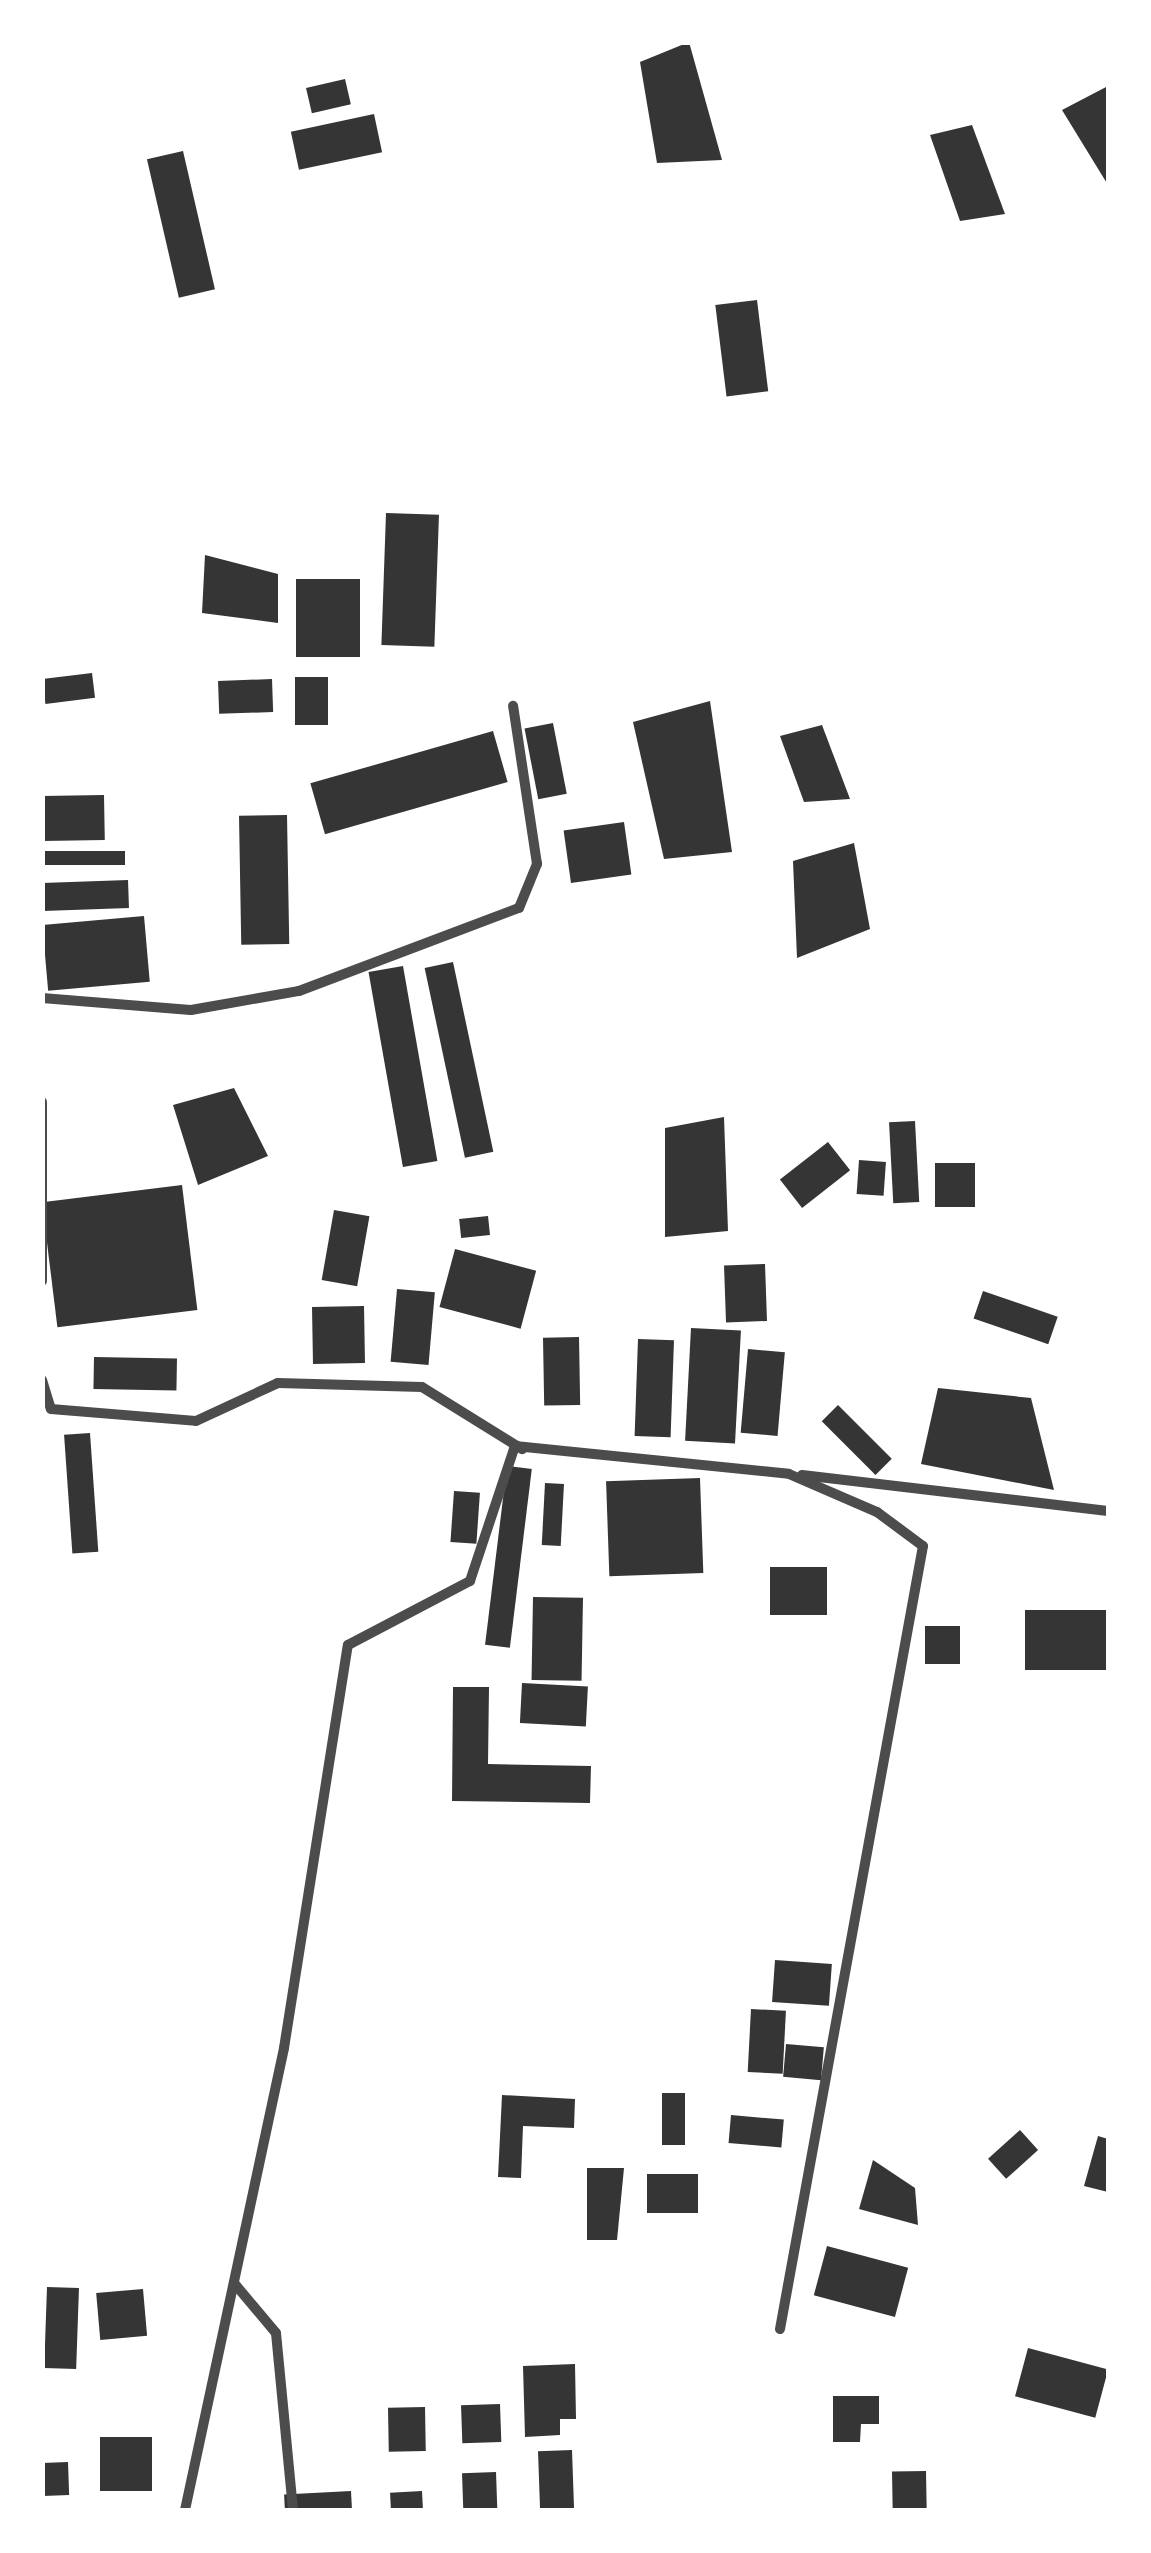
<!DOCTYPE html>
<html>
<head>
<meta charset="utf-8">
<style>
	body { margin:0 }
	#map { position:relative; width:1151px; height:2553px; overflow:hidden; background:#fff; font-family:"IBM Plex Sans",sans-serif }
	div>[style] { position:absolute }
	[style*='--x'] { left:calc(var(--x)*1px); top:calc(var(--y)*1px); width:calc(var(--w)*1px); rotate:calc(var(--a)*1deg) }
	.building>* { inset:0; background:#353535; transform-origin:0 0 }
	.minor>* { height:10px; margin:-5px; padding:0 5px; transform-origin:5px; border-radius:5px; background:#4c4c4c }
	span { translate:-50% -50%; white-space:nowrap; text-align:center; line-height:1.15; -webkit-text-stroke:10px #fff; paint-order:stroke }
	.frame { position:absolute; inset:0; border:45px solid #fff; pointer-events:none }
</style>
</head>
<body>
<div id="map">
	<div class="building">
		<i style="clip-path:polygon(689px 42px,722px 160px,657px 163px,640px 62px)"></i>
		<i style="left:345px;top:79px;width:26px;height:40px;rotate:77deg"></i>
		<i style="clip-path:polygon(1108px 86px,1108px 185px,1062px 110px)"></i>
		<i style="left:374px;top:114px;width:39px;height:85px;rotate:78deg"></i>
		<i style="clip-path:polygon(972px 125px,1005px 214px,960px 221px,930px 135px)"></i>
		<i style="left:183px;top:151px;width:142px;height:37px;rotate:77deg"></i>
		<i style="left:757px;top:300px;width:92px;height:42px;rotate:83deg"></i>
		<i style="left:386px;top:513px;width:53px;height:132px;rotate:2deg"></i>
		<i style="clip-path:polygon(205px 555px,278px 574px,278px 623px,202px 613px)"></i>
		<i style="left:296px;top:579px;width:64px;height:78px"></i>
		<i style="left:92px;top:673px;width:25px;height:50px;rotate:83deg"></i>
		<i style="left:295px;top:677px;width:33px;height:48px"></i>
		<i style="left:272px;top:679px;width:33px;height:54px;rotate:88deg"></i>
		<i style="clip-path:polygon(710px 701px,732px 852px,664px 859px,633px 722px)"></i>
		<i style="left:553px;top:723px;width:72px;height:29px;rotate:79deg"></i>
		<i style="clip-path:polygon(822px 725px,850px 799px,804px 802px,780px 736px)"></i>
		<i style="left:493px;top:731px;width:53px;height:190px;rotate:74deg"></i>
		<i style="left:104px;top:795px;width:45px;height:62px;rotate:89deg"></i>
		<i style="left:287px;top:815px;width:129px;height:48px;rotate:89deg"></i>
		<i style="left:624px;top:822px;width:53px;height:61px;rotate:82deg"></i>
		<i style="clip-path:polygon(854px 843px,870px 929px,797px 958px,793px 861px)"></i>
		<i style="left:125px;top:851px;width:14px;height:83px;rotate:90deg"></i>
		<i style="left:128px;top:880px;width:28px;height:86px;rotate:88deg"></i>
		<i style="left:144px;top:916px;width:66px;height:102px;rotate:85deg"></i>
		<i style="left:453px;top:962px;width:194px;height:29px;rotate:78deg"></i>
		<i style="left:403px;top:966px;width:198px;height:35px;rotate:80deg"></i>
		<i style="clip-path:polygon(234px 1088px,268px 1156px,198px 1185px,173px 1105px)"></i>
		<i style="clip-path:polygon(724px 1117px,728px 1231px,665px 1237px,665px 1128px)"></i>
		<i style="left:915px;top:1121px;width:81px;height:26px;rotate:87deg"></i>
		<i style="left:828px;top:1142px;width:36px;height:61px;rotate:52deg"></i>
		<i style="left:859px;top:1160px;width:27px;height:34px;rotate:4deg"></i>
		<i style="left:935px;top:1163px;width:40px;height:44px"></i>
		<i style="left:182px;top:1185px;width:126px;height:141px;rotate:83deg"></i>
		<i style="left:334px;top:1210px;width:36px;height:71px;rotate:10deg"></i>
		<i style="left:488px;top:1216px;width:19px;height:29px;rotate:84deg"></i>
		<i style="left:455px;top:1249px;width:84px;height:60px;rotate:15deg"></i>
		<i style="left:765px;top:1264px;width:57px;height:41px;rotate:88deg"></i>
		<i style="left:397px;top:1289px;width:38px;height:73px;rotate:5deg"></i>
		<i style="left:983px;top:1291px;width:79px;height:29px;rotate:19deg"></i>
		<i style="left:364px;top:1306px;width:57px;height:52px;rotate:89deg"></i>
		<i style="left:691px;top:1328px;width:50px;height:113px;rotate:3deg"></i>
		<i style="left:579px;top:1337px;width:68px;height:36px;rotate:89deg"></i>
		<i style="left:638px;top:1339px;width:36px;height:97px;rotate:2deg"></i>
		<i style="left:748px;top:1349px;width:37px;height:84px;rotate:5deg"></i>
		<i style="left:94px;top:1357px;width:83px;height:32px;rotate:1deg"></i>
		<i style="clip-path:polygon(938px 1388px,1031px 1398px,1054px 1490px,921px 1464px)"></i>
		<i style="left:838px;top:1405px;width:76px;height:23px;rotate:45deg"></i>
		<i style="left:90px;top:1433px;width:119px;height:26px;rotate:86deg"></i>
		<i style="left:507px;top:1466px;width:25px;height:180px;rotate:7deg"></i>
		<i style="left:700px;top:1478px;width:95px;height:94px;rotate:88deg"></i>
		<i style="left:545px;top:1483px;width:19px;height:62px;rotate:3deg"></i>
		<i style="left:454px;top:1491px;width:26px;height:51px;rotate:4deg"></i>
		<i style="left:770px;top:1567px;width:57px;height:48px"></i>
		<i style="left:533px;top:1597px;width:50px;height:83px;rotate:1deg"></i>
		<i style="left:1025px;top:1610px;width:83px;height:60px"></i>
		<i style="left:925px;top:1626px;width:35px;height:38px"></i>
		<i style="left:522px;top:1683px;width:66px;height:40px;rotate:3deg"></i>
		<i style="clip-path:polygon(453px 1687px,489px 1687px,488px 1764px,591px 1766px,590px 1803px,452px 1801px)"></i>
		<i style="left:775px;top:1960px;width:57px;height:42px;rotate:4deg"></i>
		<i style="left:751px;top:2009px;width:35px;height:63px;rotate:3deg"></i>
		<i style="left:786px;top:2044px;width:38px;height:33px;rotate:5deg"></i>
		<i style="left:662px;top:2093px;width:23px;height:52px"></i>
		<i style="clip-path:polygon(502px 2095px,575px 2099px,574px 2128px,523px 2126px,521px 2178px,498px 2177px)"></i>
		<i style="left:731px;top:2115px;width:53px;height:28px;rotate:5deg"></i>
		<i style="left:1020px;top:2130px;width:27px;height:43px;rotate:48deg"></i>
		<i style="clip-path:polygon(1098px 2136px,1108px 2139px,1108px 2192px,1084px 2186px)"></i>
		<i style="clip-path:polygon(873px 2160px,915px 2188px,918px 2225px,859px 2209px)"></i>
		<i style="clip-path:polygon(587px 2168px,624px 2168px,617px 2240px,587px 2240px)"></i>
		<i style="left:647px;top:2174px;width:51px;height:39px"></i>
		<i style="left:827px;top:2246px;width:84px;height:51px;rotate:15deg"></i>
		<i style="left:47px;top:2287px;width:32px;height:81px;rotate:2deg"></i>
		<i style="left:143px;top:2289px;width:47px;height:47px;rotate:85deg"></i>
		<i style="left:1028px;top:2348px;width:83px;height:50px;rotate:15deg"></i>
		<i style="clip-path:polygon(575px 2364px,576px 2419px,560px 2419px,560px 2435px,525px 2437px,523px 2366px)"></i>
		<i style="clip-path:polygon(833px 2396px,879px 2396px,879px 2424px,861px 2424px,860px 2442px,833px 2442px)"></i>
		<i style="left:500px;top:2404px;width:38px;height:39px;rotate:88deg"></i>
		<i style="left:425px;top:2407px;width:44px;height:37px;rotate:89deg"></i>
		<i style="left:100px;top:2437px;width:52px;height:54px"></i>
		<i style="left:572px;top:2450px;width:60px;height:34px;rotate:88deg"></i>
		<i style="left:68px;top:2462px;width:33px;height:26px;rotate:88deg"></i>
		<i style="left:926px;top:2471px;width:39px;height:34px;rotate:89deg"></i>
		<i style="left:496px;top:2472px;width:38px;height:34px;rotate:88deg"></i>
		<i style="left:351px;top:2491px;width:19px;height:67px;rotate:87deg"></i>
		<i style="left:422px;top:2491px;width:19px;height:32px;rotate:87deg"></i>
	</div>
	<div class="minor">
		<i style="--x:42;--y:998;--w:149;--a:4.6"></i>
		<i style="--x:191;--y:1010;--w:110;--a:-10"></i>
		<i style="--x:299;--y:991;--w:235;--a:-20.7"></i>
		<i style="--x:519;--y:908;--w:48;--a:-67.8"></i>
		<i style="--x:537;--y:864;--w:160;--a:-98.6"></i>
		<i style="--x:42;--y:1102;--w:179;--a:90"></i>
		<i style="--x:42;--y:1380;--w:30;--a:73"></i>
		<i style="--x:51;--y:1409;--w:145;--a:4.7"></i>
		<i style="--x:196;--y:1421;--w:90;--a:-24.9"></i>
		<i style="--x:278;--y:1383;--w:144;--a:1.6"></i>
		<i style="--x:422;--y:1387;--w:118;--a:31.8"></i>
		<i style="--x:802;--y:1475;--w:308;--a:6.7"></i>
		<i style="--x:234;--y:2283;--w:65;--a:50"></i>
		<i style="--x:276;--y:2333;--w:178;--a:84.5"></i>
		<i style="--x:185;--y:2510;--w:472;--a:-77.9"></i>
		<i style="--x:284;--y:2048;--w:408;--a:-81"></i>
		<i style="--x:348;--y:1645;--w:138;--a:-27.7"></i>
		<i style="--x:470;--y:1581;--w:142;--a:-71.6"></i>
		<i style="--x:515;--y:1446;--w:275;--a:5.8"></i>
		<i style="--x:789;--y:1474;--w:96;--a:23.4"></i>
		<i style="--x:877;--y:1512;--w:57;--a:36.5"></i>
		<i style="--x:923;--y:1546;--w:796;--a:100.35"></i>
	</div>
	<div class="frame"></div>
</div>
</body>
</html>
